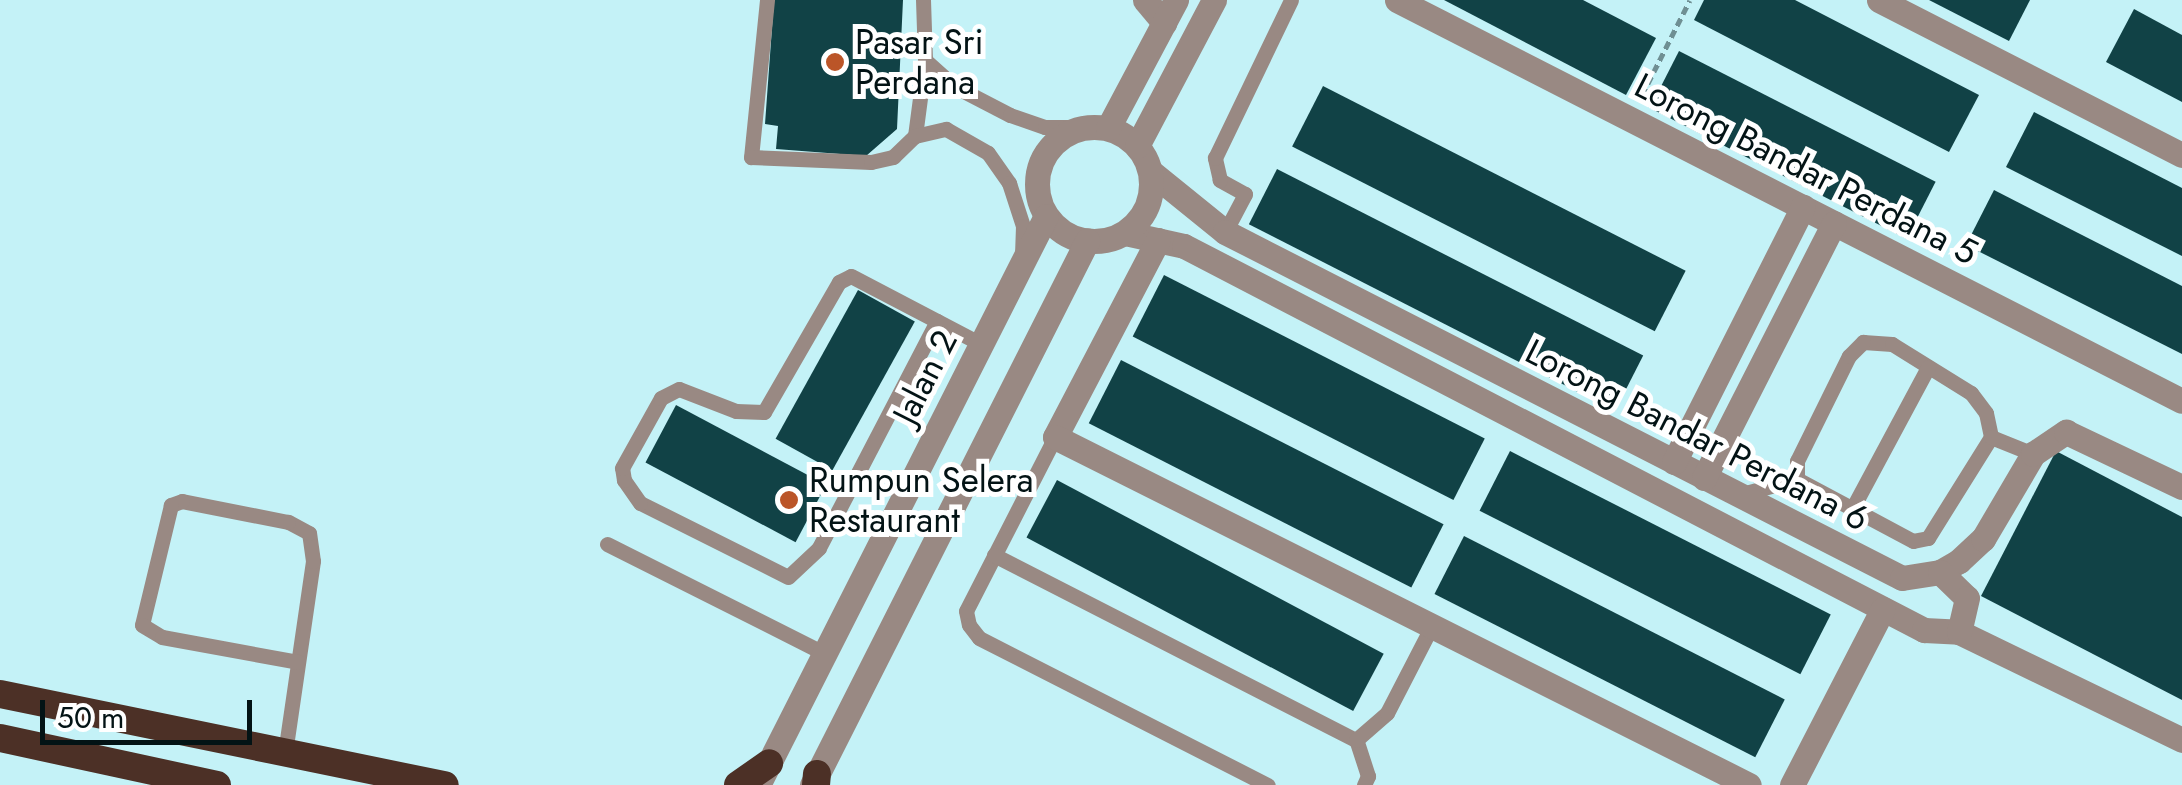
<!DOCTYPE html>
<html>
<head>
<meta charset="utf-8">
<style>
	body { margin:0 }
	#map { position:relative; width:2182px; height:785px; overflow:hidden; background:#c4f2f7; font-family:Jost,sans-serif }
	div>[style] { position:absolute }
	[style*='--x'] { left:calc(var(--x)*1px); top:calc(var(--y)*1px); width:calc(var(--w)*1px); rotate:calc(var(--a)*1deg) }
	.building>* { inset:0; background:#114246; transform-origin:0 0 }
	.path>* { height:5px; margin-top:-2.5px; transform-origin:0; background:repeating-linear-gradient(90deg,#6f8f93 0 8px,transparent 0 13px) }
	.service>* { height:15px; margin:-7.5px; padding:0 7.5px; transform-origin:7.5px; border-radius:7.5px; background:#998983 }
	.minor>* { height:25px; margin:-12.5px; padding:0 12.5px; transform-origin:12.5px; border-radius:12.5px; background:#998983 }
	.tertiary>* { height:25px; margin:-12.5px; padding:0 12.5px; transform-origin:12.5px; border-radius:12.5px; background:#998983 }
	.tertiary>.ring { margin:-12.5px; padding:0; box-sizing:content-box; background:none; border:25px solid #998983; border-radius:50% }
	.trunk>* { height:28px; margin:-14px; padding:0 14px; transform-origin:14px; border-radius:14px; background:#4c3026 }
	.dots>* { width:28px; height:28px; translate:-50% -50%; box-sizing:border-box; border:5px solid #fff; border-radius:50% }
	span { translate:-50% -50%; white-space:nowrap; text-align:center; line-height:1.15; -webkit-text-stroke:10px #fff; paint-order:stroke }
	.poi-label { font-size:35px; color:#031315 }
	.left { translate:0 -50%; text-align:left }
	.street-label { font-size:35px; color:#031315 }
	.scale { position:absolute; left:40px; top:700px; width:212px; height:45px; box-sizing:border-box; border:5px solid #031315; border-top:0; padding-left:12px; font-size:30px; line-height:35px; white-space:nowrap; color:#031315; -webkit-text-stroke:8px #fff; paint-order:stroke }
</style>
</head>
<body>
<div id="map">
	<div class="building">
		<i style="clip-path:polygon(774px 0,903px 0,897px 129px,866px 156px,776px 149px,778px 126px,765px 124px)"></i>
		<i style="clip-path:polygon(1444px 0,1583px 0,1656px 38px,1626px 95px)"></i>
		<i style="clip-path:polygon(1704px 0,1795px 0,1979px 95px,1949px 152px,1694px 20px)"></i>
		<i style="clip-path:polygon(1929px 0,2030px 0,2009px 41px)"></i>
		<i style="clip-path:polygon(2134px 9px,2182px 35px,2182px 102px,2106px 62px)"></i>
		<i style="left:1679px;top:51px;width:288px;height:64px;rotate:27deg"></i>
		<i style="left:1323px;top:86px;width:407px;height:68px;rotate:27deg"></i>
		<i style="clip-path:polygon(2034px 112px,2182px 188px,2182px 256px,2006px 167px)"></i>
		<i style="left:1277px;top:169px;width:411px;height:62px;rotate:27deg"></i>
		<i style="clip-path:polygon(1994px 190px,2182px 286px,2182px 354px,1966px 245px)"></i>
		<i style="left:1164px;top:275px;width:360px;height:69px;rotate:27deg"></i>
		<i style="left:858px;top:290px;width:65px;height:170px;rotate:29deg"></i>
		<i style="left:1121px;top:360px;width:362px;height:71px;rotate:27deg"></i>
		<i style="left:676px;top:405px;width:170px;height:65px;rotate:28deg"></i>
		<i style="left:1510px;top:451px;width:360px;height:67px;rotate:27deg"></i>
		<i style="clip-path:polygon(2056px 451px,2182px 517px,2182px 700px,1981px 596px)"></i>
		<i style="left:1057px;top:480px;width:370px;height:65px;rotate:28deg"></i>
		<i style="left:1464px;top:536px;width:360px;height:65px;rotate:27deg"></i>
	</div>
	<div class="path">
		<i style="--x:1642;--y:95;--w:106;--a:-63.2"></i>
	</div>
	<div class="service">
		<i style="--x:767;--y:0;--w:158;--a:95.8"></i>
		<i style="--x:751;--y:157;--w:120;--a:2.4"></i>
		<i style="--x:871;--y:162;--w:23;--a:-13"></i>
		<i style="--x:893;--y:157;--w:30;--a:-44"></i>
		<i style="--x:915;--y:136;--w:77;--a:-82.5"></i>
		<i style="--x:925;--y:60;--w:60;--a:-91.9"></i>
		<i style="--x:925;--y:60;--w:39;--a:42"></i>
		<i style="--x:954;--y:86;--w:63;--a:27.4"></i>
		<i style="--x:1010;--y:115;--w:37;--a:19"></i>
		<i style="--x:1045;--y:127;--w:38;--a:0"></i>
		<i style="--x:915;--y:136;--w:32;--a:-13"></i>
		<i style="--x:946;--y:129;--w:48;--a:29.7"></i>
		<i style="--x:988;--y:153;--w:37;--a:55"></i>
		<i style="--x:1009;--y:183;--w:45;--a:72"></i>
		<i style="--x:1023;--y:226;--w:29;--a:92"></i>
		<i style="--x:1225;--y:232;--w:43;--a:-62.2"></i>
		<i style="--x:1245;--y:194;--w:29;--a:-151"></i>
		<i style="--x:1220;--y:180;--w:23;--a:-103"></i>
		<i style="--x:1215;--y:158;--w:175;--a:-64.3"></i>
		<i style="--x:937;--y:321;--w:256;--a:117.5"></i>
		<i style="--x:819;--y:548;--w:42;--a:136.9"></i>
		<i style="--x:788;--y:577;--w:165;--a:-153.4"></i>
		<i style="--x:640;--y:503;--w:28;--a:-125"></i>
		<i style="--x:624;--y:480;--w:12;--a:-99"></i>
		<i style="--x:622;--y:468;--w:80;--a:-60.9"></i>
		<i style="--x:661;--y:398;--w:20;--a:-27"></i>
		<i style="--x:679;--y:389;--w:61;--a:21.1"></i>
		<i style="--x:736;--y:411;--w:28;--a:2"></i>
		<i style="--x:764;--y:412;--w:150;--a:-60"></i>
		<i style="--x:839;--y:282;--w:13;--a:-27"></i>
		<i style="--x:851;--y:276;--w:147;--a:27.6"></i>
		<i style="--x:1863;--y:342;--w:29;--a:4"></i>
		<i style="--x:1892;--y:344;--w:93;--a:31.8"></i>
		<i style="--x:1971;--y:393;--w:25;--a:53"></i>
		<i style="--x:1986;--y:413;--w:25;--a:78"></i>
		<i style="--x:1991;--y:437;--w:119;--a:122"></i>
		<i style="--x:1928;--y:538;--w:15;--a:169"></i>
		<i style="--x:1913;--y:541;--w:132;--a:-151.9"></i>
		<i style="--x:1797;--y:479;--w:18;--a:-90"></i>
		<i style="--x:1797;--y:461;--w:117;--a:-63.7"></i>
		<i style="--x:1849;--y:356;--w:20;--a:-45"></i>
		<i style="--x:1055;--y:437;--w:195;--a:117.1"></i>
		<i style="--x:966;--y:611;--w:14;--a:78"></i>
		<i style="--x:969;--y:625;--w:16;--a:52"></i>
		<i style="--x:979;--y:638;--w:324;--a:27"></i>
		<i style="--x:1991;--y:437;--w:45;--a:22"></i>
		<i style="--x:1738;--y:495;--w:61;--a:-15.2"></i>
		<i style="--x:1852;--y:509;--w:161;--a:-61.8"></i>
		<i style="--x:607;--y:544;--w:243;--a:26.7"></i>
		<i style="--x:994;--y:555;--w:407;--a:27.1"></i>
		<i style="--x:285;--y:753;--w:194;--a:-81.7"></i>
		<i style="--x:313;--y:561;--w:28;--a:-98"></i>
		<i style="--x:309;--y:533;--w:24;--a:-152"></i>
		<i style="--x:288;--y:522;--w:108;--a:-168.8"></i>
		<i style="--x:182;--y:501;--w:12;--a:160"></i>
		<i style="--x:171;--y:505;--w:123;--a:103.6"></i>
		<i style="--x:142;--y:625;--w:23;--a:31"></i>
		<i style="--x:162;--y:637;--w:138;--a:10.4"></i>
		<i style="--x:1364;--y:785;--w:10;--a:-66"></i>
		<i style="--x:1368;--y:776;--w:38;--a:-108"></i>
		<i style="--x:1356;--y:740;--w:41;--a:-41.1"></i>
		<i style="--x:1387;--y:713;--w:98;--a:-62.7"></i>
	</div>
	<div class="minor">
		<i style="--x:1145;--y:0;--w:30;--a:50"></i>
		<i style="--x:1397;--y:0;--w:881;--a:27.06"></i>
		<i style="--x:1879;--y:0;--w:340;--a:27.1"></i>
		<i style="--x:1151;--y:172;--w:95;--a:39"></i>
		<i style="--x:1225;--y:232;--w:760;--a:27.07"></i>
		<i style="--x:1902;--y:578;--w:38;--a:-9"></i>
		<i style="--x:1940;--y:572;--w:22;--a:-30"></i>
		<i style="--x:1959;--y:561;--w:33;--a:-43"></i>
		<i style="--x:1983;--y:539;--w:99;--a:-59.5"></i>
		<i style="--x:2033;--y:454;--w:40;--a:-34"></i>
		<i style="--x:2066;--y:432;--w:128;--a:25.4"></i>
		<i style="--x:1125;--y:233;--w:60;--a:12.4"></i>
		<i style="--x:1184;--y:246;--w:834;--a:27.43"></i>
		<i style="--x:1924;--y:630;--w:35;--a:3"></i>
		<i style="--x:1959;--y:632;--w:248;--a:25.8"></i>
		<i style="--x:1158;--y:240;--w:222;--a:117.6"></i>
		<i style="--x:1055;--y:437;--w:776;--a:26.63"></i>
		<i style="--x:1674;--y:462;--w:286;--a:-63.2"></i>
		<i style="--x:1704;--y:478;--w:286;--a:-63"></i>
		<i style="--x:1940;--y:572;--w:37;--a:44"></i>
		<i style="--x:1967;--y:598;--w:35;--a:103"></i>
		<i style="--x:1792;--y:785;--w:198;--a:-62.7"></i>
	</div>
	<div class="tertiary">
		<i class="ring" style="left:1037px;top:127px;width:89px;height:89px"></i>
		<i style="--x:1108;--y:128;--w:145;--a:-62"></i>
		<i style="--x:1137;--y:146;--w:165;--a:-62.2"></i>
		<i style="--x:760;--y:781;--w:633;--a:-63.15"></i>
		<i style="--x:812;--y:785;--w:610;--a:-63.18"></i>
	</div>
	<div class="trunk">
		<i style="--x:0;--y:694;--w:454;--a:11.6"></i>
		<i style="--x:0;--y:738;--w:222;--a:12.2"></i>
		<i style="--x:738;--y:785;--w:38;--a:-35"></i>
		<i style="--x:816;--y:785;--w:11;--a:-85"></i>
	</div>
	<div class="dots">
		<i style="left:835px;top:62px;background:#bb5528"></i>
		<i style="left:789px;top:500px;background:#bb5528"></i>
	</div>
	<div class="poi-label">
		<span class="left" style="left:855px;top:62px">Pasar Sri<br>Perdana</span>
		<span class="left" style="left:809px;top:500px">Rumpun Selera<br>Restaurant</span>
	</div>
	<div class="street-label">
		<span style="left:1806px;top:169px;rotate:27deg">Lorong Bandar Perdana 5</span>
		<span style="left:925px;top:377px;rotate:-63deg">Jalan 2</span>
		<span style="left:1697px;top:435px;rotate:27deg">Lorong Bandar Perdana 6</span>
	</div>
	<div class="scale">50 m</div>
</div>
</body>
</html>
